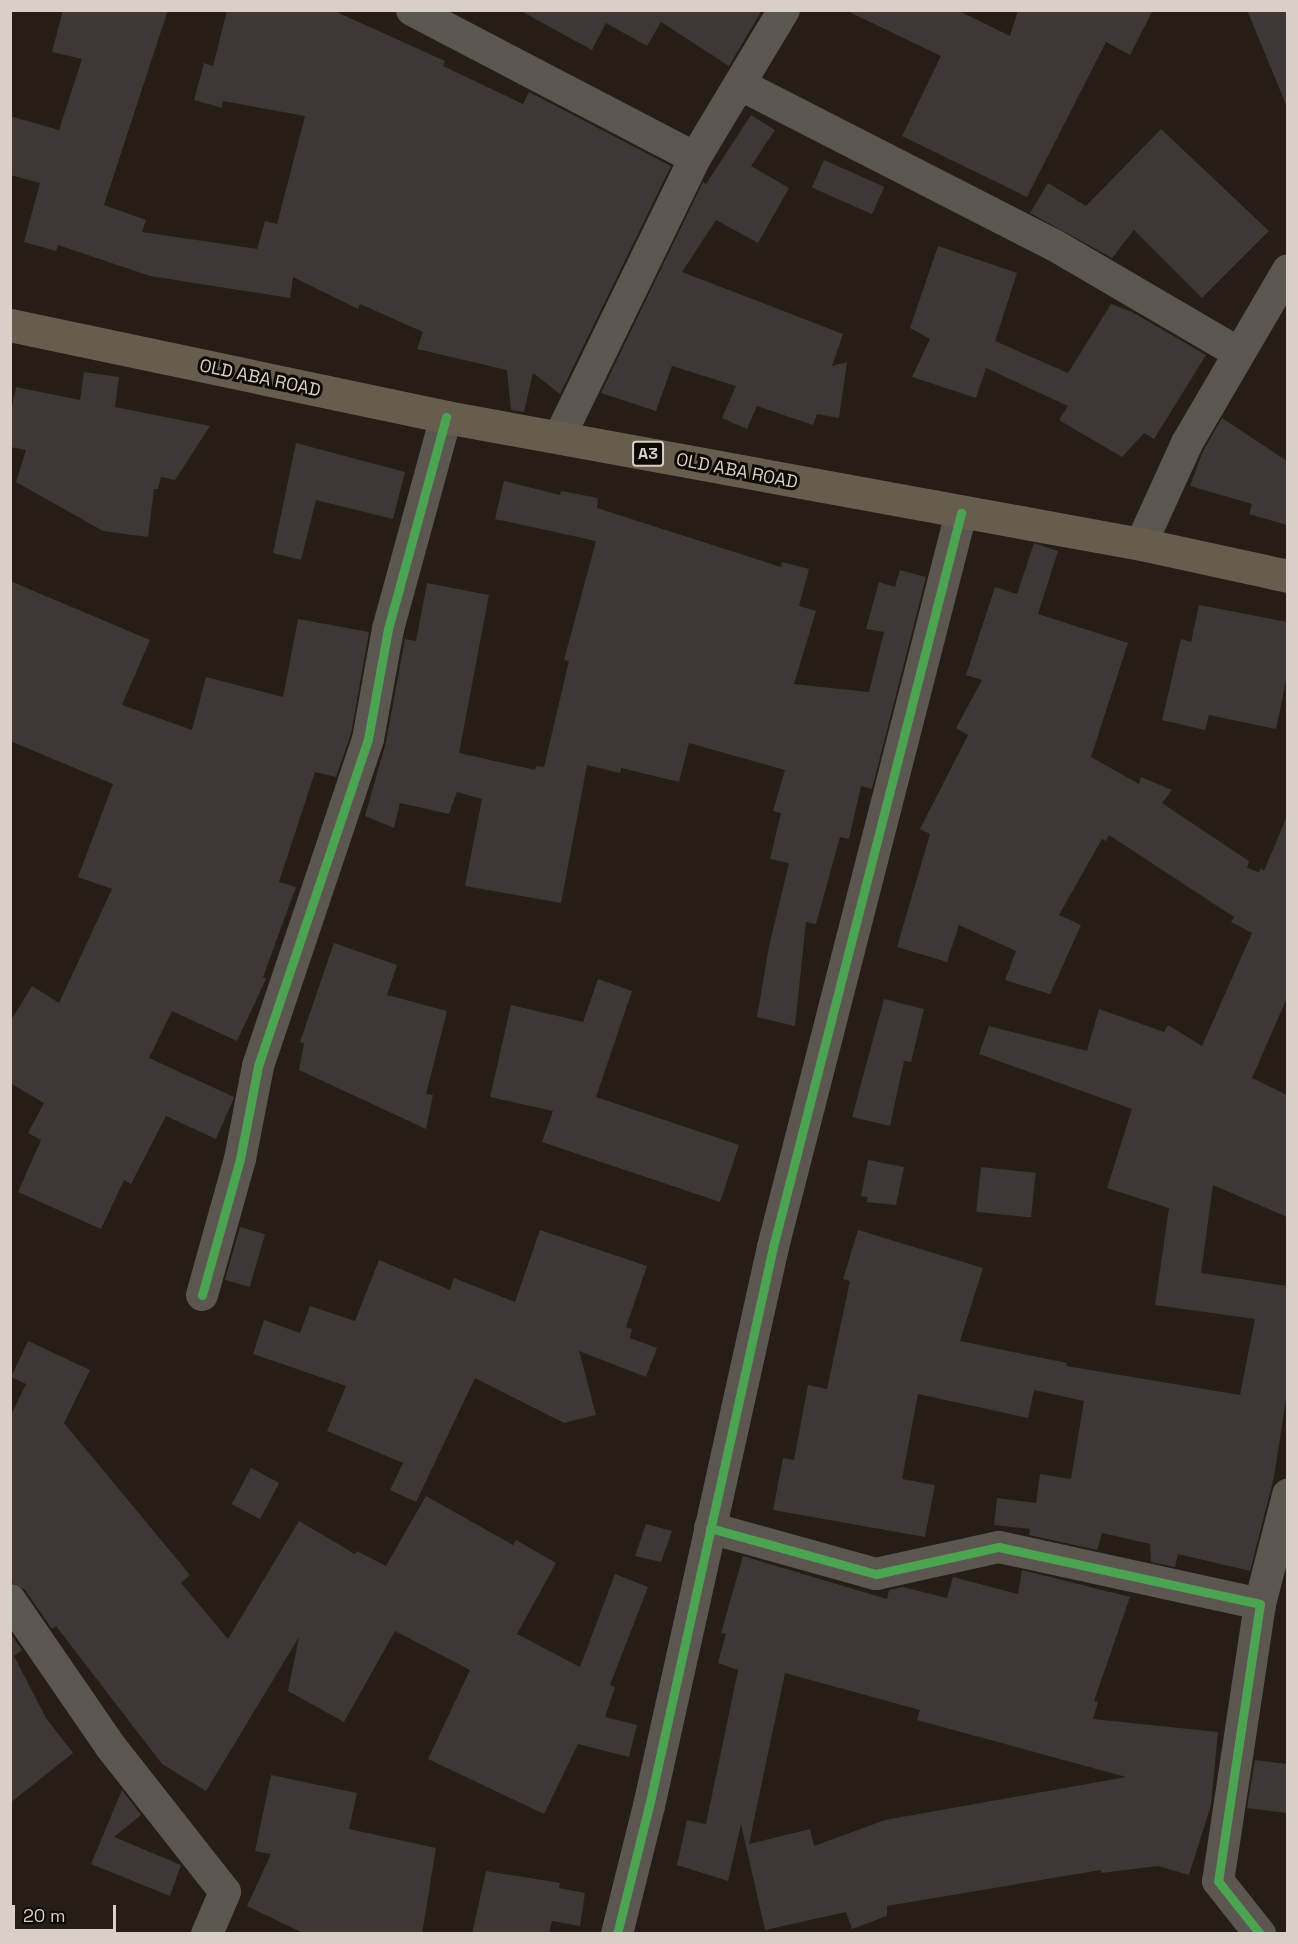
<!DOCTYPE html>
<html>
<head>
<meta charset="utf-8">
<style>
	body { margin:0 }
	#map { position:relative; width:1298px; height:1944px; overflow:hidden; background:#251d16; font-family:"Space Grotesk",sans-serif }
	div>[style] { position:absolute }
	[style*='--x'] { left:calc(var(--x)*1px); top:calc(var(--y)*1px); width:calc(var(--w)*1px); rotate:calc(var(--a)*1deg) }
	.building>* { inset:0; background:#3e3735; transform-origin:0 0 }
	.minor>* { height:32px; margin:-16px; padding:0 16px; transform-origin:16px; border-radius:16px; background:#5c5650 }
	.primary>* { height:33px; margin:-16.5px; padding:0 16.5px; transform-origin:16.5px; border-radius:16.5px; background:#665d4e }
	.cycleway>* { height:9px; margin:-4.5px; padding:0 4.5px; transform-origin:4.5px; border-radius:4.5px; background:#4ca352 }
	span { translate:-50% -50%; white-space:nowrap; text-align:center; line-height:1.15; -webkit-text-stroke:6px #0f0904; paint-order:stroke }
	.shield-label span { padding:2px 4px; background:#0f0904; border:2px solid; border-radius:4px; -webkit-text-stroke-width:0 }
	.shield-label { font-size:16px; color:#d9cfc7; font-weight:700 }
	.street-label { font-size:18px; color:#d9cfc7 }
	.frame { position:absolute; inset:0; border:12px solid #d9cfc7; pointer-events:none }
	.scale { position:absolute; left:12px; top:1905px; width:104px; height:27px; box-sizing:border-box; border:3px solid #d9cfc7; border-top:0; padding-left:8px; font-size:18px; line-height:21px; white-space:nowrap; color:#d9cfc7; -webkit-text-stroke:4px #0f0904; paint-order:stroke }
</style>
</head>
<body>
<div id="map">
	<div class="building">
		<i style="clip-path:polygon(63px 10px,168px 10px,104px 205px,146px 220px,142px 232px,257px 249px,265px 221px,277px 224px,305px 116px,223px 101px,222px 108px,194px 100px,204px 63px,213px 66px,227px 10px,332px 10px,445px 61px,443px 66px,523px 104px,529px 92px,671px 166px,560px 394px,533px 373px,524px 412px,511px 410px,507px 370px,417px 349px,423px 332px,360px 304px,358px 309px,293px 277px,290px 298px,150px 276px,58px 245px,56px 251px,24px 242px,40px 183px,10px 175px,10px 116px,59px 130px,82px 59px,52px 52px)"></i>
		<i style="clip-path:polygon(519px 10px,762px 10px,729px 66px,661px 22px,647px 46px,606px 23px,592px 50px)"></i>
		<i style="clip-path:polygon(845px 10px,957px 10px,1010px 36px,1018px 10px,1153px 10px,1130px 55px,1106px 42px,1027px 197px,902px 136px,941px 56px)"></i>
		<i style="clip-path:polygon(1247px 10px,1287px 10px,1287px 107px)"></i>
		<i style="clip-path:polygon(751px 115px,775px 130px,751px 166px,789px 188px,758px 243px,716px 220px,682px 272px,843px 334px,832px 366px,847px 362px,839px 418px,817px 414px,813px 425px,757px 406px,747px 429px,722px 418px,736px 386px,672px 366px,656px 411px,601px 393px,703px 182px,706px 184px)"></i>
		<i style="clip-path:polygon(1161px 129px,1269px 231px,1202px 298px,1134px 230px,1112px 258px,1030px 213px,1048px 183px,1086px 206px)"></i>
		<i style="left:824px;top:160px;width:66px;height:30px;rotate:24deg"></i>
		<i style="clip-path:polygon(938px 246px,1017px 273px,995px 341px,1068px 373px,1111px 304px,1132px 312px,1206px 355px,1154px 439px,1144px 433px,1122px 457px,1059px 420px,1068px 406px,986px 368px,976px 398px,912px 377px,930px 339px,910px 328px)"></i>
		<i style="clip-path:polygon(84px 372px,119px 377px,115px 407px,210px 426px,175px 480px,161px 477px,158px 489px,154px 489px,148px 537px,103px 531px,16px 482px,26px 450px,10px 447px,10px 416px,16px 387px,80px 400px)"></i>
		<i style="clip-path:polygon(1222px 418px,1287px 461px,1287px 525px,1249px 514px,1252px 504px,1190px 486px,1203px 451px)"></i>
		<i style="clip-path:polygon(296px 443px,405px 472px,393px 519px,316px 500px,301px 560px,273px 553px)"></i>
		<i style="clip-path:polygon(504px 481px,560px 495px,561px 491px,598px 498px,597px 508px,781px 567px,782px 562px,809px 569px,799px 606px,816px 611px,794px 684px,869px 692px,884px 632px,866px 629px,879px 582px,895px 587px,900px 570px,926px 577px,872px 789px,861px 786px,849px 839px,840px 837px,816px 924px,806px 922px,795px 1026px,757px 1017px,769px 946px,789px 863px,770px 859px,781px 813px,773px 811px,785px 770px,689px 743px,679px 782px,621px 768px,620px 773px,587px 765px,561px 903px,465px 886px,482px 799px,457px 792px,449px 814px,400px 803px,394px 828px,365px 816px,386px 742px,405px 639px,416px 641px,427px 583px,489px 595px,459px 753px,535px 770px,536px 766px,544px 767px,569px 661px,564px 660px,596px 541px,495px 519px)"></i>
		<i style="clip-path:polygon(1034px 543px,1058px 551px,1038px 614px,1128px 643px,1091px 757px,1139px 784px,1141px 777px,1172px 790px,1162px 803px,1249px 861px,1247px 868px,1259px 872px,1261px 868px,1264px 871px,1287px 816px,1287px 998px,1252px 1078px,1287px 1095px,1287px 1217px,1213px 1185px,1201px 1273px,1287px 1286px,1287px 1393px,1274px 1477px,1250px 1571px,1178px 1554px,1175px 1567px,1151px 1562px,1150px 1544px,1102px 1533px,1097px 1550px,1029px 1535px,1030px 1529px,994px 1525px,997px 1498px,1036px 1503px,1040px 1474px,1071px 1479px,1084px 1401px,1034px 1390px,1028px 1418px,918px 1394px,902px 1479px,935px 1485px,925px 1537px,773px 1510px,783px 1458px,794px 1460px,808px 1385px,827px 1389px,850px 1281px,843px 1279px,858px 1230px,983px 1268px,960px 1341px,1067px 1363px,1066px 1366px,1240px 1395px,1255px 1319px,1155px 1305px,1169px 1208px,1107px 1188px,1132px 1109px,979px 1054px,989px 1026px,1087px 1051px,1099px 1009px,1164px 1032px,1168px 1025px,1202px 1046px,1252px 933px,1231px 922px,1234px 917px,1109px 835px,1106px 841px,1102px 839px,1059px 915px,1081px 925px,1050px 994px,1005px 980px,1016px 951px,959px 925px,947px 962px,897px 947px,930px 834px,920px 829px,968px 735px,956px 728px,982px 680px,966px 675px,995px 587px,1017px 594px)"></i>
		<i style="clip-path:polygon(10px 581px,150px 640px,122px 705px,192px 730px,206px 677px,283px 697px,298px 619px,369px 632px,351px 734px,336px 777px,315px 772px,279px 882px,296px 887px,263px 977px,266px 979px,237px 1041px,172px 1011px,149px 1058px,234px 1097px,233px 1100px,216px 1139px,166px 1116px,131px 1184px,124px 1180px,101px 1229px,18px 1192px,41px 1140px,28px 1133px,44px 1103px,10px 1083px,10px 1022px,32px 986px,59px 1003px,112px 889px,78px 877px,113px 784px,10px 741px)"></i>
		<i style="clip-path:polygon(1199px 605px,1287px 622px,1287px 676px,1276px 729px,1209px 715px,1205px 730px,1162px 720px,1181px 639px,1191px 642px)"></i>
		<i style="clip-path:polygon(334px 943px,397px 965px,387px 995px,447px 1011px,426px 1094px,433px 1095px,426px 1129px,299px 1070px,304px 1043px,300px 1042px)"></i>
		<i style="clip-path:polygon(598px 979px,632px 991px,596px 1097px,739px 1145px,720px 1202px,542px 1142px,553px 1111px,490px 1097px,511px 1005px,583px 1022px)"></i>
		<i style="clip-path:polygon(884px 999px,924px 1009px,911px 1062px,904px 1061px,890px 1126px,852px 1117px)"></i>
		<i style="clip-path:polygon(868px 1160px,904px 1167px,896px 1205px,866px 1202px,868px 1197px,861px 1196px)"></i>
		<i style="left:981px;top:1167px;width:55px;height:45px;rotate:6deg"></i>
		<i style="left:240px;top:1227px;width:26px;height:55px;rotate:16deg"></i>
		<i style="clip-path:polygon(540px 1230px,647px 1266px,626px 1327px,632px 1329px,630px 1338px,657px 1348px,646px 1377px,579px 1351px,596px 1415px,564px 1423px,475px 1378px,416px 1502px,390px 1490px,403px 1463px,327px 1431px,346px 1386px,253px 1354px,264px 1320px,300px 1333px,310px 1306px,355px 1321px,379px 1260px,450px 1290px,454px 1278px,515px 1302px)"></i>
		<i style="clip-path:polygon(28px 1341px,90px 1370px,64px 1423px,190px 1575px,181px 1583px,228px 1639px,299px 1521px,355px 1554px,357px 1551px,386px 1566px,426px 1496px,513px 1545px,516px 1540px,556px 1563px,517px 1634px,580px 1667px,615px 1574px,648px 1587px,610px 1685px,615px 1687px,605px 1717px,637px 1725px,629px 1757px,578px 1744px,544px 1814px,428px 1759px,470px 1670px,395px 1631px,344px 1722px,288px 1691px,299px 1637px,206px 1791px,162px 1764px,56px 1626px,52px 1629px,25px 1590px,10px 1582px,10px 1417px,26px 1384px,11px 1377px)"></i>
		<i style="left:251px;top:1468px;width:32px;height:41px;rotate:28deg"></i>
		<i style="clip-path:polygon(646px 1524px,672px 1531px,661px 1562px,635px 1556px)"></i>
		<i style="clip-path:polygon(evenodd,743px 1556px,887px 1599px,889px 1590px,903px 1587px,947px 1598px,953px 1577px,1018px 1594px,1022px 1570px,1130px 1597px,1094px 1701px,1098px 1702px,1093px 1719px,1218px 1732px,1211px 1805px,1189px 1875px,1158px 1866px,1101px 1873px,1101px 1870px,887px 1906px,887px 1916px,852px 1929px,846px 1912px,765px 1930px,741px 1824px,728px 1881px,677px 1865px,687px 1820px,706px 1824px,738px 1670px,718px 1663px,726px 1634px,721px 1633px,743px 1556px,785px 1673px,920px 1710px,917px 1720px,1126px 1777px,885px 1820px,814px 1846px,810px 1829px,749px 1844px,785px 1673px)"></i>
		<i style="clip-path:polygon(10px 1633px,22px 1650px,14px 1656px,46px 1718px,73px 1753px,10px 1803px)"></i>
		<i style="clip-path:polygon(1255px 1760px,1287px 1764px,1287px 1813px,1247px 1808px)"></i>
		<i style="clip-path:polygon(271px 1775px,357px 1793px,349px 1829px,436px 1848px,422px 1934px,305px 1934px,247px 1906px,271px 1854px,255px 1851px)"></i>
		<i style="clip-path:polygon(122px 1790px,141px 1815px,114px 1837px,181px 1865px,170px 1896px,91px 1864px)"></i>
		<i style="clip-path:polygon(486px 1871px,560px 1883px,559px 1888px,585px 1893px,580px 1926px,552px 1921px,549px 1934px,472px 1934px)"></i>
	</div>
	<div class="minor">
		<i style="--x:412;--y:10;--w:319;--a:27.6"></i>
		<i style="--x:741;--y:85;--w:352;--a:27.1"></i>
		<i style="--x:1054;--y:245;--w:212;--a:30.3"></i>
		<i style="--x:559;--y:438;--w:311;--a:-64.1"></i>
		<i style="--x:695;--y:158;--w:173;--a:-59"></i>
		<i style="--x:1141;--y:544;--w:111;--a:-65.5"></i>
		<i style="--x:1187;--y:443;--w:200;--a:-59.7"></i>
		<i style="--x:202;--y:1295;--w:141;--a:-74.4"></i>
		<i style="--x:240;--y:1159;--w:95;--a:-79"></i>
		<i style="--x:258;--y:1066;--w:345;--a:-71.4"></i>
		<i style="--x:368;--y:739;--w:112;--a:-79.7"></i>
		<i style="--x:388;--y:629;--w:220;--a:-74.7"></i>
		<i style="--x:710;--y:1528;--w:172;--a:15.5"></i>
		<i style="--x:876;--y:1574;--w:126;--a:-12.4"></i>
		<i style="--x:999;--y:1547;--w:267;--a:12.3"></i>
		<i style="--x:1260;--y:1604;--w:280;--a:98.6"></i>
		<i style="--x:1218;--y:1881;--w:68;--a:51.6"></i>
		<i style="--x:10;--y:1600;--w:178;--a:55.5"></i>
		<i style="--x:111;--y:1747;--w:184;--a:51.8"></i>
		<i style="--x:225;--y:1892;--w:46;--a:113.2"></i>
		<i style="--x:1260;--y:1604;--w:113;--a:-75.6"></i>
		<i style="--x:617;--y:1934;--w:132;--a:-76"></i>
		<i style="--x:649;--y:1806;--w:573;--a:-77.49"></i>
		<i style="--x:773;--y:1247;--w:758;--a:-75.63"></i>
	</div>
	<div class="primary">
		<i style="--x:10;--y:325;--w:446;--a:11.9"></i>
		<i style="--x:446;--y:417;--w:707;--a:10.36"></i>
		<i style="--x:1141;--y:544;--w:150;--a:12.3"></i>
	</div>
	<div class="cycleway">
		<i style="--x:202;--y:1295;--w:141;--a:-74.4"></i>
		<i style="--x:240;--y:1159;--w:95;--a:-79"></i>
		<i style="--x:258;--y:1066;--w:345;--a:-71.4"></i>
		<i style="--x:368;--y:739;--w:112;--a:-79.7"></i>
		<i style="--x:388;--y:629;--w:220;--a:-74.7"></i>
		<i style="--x:710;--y:1528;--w:172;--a:15.5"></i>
		<i style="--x:876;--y:1574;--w:126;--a:-12.4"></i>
		<i style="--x:999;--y:1547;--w:267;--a:12.3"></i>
		<i style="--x:1260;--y:1604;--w:280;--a:98.6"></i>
		<i style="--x:1218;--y:1881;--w:68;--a:51.6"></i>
		<i style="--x:617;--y:1934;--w:132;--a:-76"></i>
		<i style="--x:649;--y:1806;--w:573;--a:-77.49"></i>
		<i style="--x:773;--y:1247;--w:758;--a:-75.63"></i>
	</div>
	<div class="shield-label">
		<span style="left:648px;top:454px">A3</span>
	</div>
	<div class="street-label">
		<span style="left:260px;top:378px;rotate:12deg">OLD ABA ROAD</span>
		<span style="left:737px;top:471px;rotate:11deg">OLD ABA ROAD</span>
	</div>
	<div class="frame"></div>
	<div class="scale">20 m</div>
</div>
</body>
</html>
